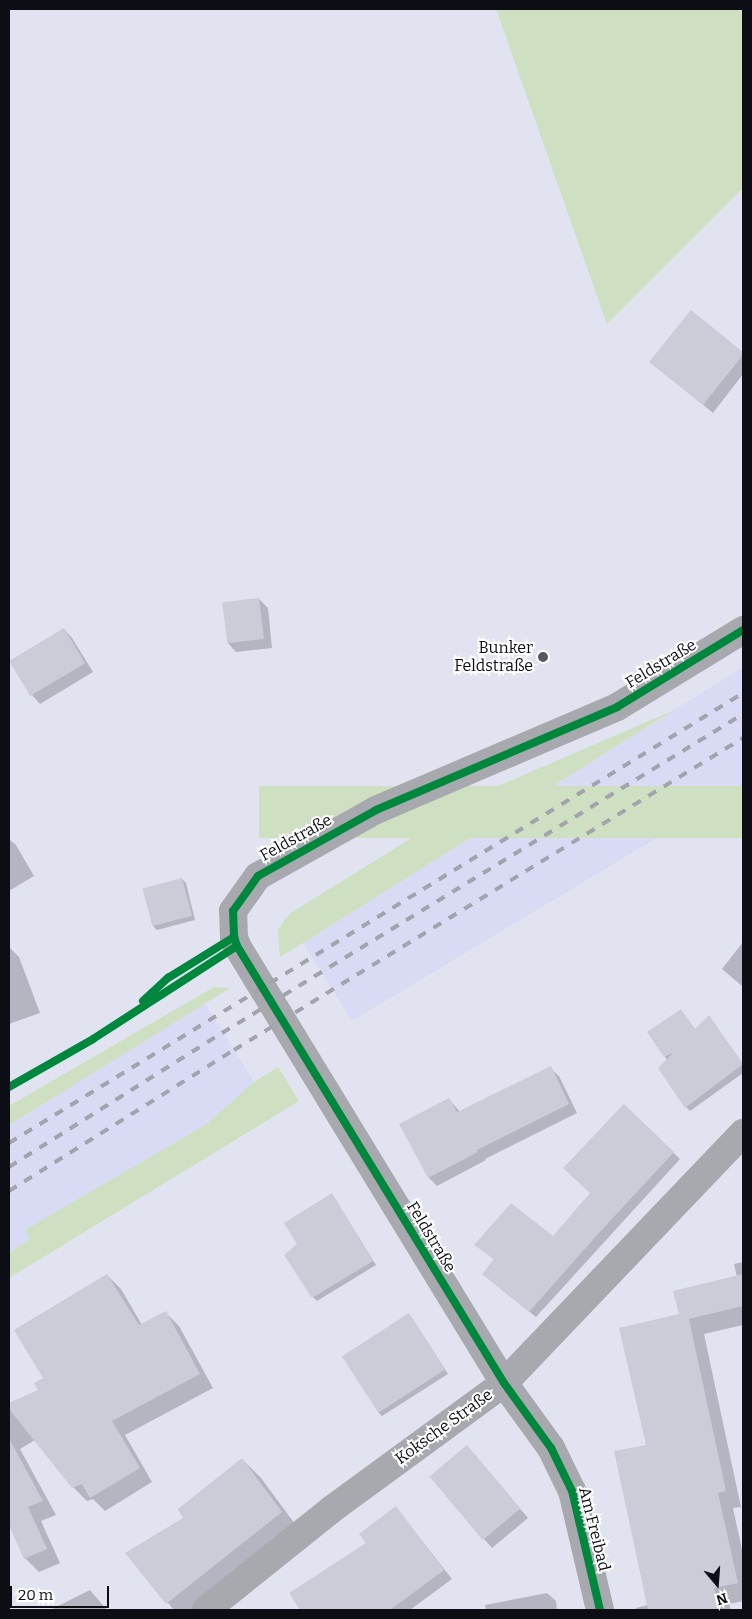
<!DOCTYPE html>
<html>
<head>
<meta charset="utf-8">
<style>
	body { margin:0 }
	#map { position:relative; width:752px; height:1619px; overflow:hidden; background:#e1e3f1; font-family:Bitter,serif }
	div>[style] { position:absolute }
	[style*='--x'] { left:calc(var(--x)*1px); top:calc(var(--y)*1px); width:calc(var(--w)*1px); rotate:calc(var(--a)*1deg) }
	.built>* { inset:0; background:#d9daf3 }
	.green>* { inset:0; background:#cee0c1; transform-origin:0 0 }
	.shadow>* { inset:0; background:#0003 }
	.building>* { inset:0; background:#cbccd7; transform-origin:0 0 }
	.minor>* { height:28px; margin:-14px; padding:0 14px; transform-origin:14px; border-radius:14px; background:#a8a8af }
	.rail>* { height:4px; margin-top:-2px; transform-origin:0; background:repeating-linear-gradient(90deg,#a3a3ac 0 9px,transparent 0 18px) }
	.cycleway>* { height:8px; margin:-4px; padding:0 4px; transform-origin:4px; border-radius:4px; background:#00873e }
	.dots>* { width:14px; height:14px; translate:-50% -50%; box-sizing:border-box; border:2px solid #fff; border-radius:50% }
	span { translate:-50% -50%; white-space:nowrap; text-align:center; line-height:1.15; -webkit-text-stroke:4px #fff; paint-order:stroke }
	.poi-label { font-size:16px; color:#0d0d16 }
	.right { translate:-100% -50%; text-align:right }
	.street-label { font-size:16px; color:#0d0d16 }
	.frame { position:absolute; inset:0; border:10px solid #0d0d16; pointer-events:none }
	.north { position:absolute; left:692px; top:1559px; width:50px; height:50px; -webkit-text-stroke:4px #fff; paint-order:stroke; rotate:162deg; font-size:14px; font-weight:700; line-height:20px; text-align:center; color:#0d0d16 }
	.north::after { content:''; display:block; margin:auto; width:18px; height:22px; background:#0d0d16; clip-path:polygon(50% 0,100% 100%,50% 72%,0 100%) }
	.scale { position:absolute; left:10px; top:1586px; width:99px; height:22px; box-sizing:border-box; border:2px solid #0d0d16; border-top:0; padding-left:6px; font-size:15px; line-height:18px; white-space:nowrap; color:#0d0d16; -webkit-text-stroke:4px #fff; paint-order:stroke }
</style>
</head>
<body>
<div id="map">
	<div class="built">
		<i style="clip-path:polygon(743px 667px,743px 786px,352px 1021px,303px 943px)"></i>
		<i style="clip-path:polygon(205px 1003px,254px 1082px,205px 1125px,26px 1230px,31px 1239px,9px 1253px,9px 1125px)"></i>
	</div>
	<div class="green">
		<i style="clip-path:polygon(496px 9px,743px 9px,743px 188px,607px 324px)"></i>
		<i style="clip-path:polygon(674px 710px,303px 943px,280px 957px,278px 929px,289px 914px,489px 790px)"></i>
		<i style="left:743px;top:786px;width:52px;height:484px;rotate:90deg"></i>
		<i style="clip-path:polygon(214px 987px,230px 988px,9px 1125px,9px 1106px)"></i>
		<i style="clip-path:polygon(278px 1067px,299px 1101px,9px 1278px,9px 1253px,30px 1239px,25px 1230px,205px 1125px,254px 1082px)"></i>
	</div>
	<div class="shadow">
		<i style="clip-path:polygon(691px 312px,743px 354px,743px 374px,713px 413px,651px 362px)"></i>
		<i style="clip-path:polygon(259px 599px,268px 608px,272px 648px,236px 652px,228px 643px)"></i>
		<i style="clip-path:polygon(64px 629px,72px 638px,93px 672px,40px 704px,32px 695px)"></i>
		<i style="clip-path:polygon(9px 839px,16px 845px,34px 876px,9px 891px)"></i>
		<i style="clip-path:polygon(182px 879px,186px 883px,195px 920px,157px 930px,153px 926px)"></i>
		<i style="clip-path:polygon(743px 942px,743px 987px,722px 969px)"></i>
		<i style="clip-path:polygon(10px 948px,19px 957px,40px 1013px,9px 1024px)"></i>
		<i style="clip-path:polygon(712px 1021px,743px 1064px,743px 1073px,690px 1111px,686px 1107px,665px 1056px,696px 1030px)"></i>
		<i style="clip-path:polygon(550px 1068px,559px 1076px,577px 1113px,485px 1159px,486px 1160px,437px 1186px,429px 1178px,401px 1125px,449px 1099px,460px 1112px)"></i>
		<i style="clip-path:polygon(629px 1111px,680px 1159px,536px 1317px,483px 1274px,495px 1260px,476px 1245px,553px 1237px,591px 1194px)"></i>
		<i style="clip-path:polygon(335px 1199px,376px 1265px,317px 1301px,313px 1297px,298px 1244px)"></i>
		<i style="clip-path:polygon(743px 1262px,743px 1325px,704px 1334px,741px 1507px,733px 1508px,743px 1554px,743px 1601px,729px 1604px,731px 1610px,636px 1610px,636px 1608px,648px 1605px,648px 1446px,680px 1315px,737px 1277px,734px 1264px)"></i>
		<i style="clip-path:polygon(107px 1275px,121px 1289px,142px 1325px,165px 1312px,179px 1326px,213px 1388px,125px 1435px,152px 1482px,105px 1511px,93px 1499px,87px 1501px,73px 1487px,35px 1440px,20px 1449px,56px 1515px,41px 1521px,60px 1563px,39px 1572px,25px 1558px,9px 1523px,9px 1405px,40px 1391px,45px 1378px)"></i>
		<i style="clip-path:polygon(409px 1314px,448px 1374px,382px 1416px,378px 1412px)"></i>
		<i style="clip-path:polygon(467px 1446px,528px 1518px,492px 1548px,484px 1539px)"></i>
		<i style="clip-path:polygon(242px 1459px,261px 1478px,301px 1532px,201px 1610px,174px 1610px,133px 1561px,185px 1519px)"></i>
		<i style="clip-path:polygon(396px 1508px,452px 1579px,410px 1610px,302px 1610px,291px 1593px,368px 1544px)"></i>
		<i style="clip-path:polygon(90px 1590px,107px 1610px,50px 1610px)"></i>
		<i style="clip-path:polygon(547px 1593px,556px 1601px,557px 1610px,486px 1610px,485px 1605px)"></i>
	</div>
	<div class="building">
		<i style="clip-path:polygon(691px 310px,743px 352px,743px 355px,703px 405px,649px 362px)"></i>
		<i style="left:259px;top:598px;width:41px;height:37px;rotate:83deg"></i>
		<i style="left:64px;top:628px;width:41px;height:64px;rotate:59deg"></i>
		<i style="left:182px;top:878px;width:39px;height:41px;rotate:75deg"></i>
		<i style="clip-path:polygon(681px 1009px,695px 1029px,709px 1015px,743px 1064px,685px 1108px,658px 1068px,673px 1053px,664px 1057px,647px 1032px)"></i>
		<i style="clip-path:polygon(551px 1066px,569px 1104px,477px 1150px,478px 1152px,428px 1178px,399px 1124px,449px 1098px,457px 1112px)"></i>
		<i style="clip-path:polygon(624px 1104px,674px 1152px,597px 1235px,529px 1312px,482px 1274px,494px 1259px,474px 1245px,511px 1203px,553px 1236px,590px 1193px,563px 1168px)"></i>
		<i style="clip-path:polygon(332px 1193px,373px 1261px,312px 1298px,284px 1255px,297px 1244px,284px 1223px)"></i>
		<i style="clip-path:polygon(107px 1274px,139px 1325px,166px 1311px,200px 1374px,112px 1421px,140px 1468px,90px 1498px,82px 1484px,72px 1488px,9px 1409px,9px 1403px,38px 1390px,34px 1383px,43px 1378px,14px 1330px)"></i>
		<i style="clip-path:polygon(743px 1274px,743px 1306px,689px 1319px,726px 1491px,718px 1493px,738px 1583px,714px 1588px,720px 1610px,648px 1610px,614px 1451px,646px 1445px,619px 1328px,679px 1314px,673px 1291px)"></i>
		<i style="left:409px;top:1313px;width:67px;height:80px;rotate:57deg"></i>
		<i style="clip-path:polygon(9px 1438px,43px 1501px,28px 1507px,47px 1549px,24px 1559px,9px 1525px)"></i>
		<i style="left:467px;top:1445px;width:83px;height:49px;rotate:50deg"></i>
		<i style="clip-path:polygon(242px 1458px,282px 1512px,166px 1604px,125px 1553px,183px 1518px,178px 1509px)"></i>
		<i style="clip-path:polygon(396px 1506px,444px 1570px,390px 1610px,300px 1610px,289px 1593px,366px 1543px,359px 1534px)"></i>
	</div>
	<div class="minor">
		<i style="--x:206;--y:1610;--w:161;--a:-38.7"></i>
		<i style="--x:332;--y:1509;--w:213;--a:-36.2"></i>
		<i style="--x:504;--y:1383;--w:346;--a:-46.3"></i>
		<i style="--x:600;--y:1610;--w:122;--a:-103.2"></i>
		<i style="--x:572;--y:1491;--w:48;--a:-116"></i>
		<i style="--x:551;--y:1448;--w:80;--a:-125.9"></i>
		<i style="--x:504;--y:1383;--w:512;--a:-121.42"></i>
		<i style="--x:237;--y:946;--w:9;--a:-108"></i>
		<i style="--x:234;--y:937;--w:26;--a:-92"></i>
		<i style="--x:233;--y:911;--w:43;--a:-54.5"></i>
		<i style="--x:258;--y:876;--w:135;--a:-29.2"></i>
		<i style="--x:376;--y:810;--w:262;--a:-23.1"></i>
		<i style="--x:617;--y:707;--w:148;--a:-31.4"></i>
	</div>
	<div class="rail">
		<i style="--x:9;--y:1143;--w:861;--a:-31.51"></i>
		<i style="--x:9;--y:1167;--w:252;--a:-32.2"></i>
		<i style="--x:222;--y:1033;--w:611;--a:-31.48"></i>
		<i style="--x:9;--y:1191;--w:266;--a:-32.1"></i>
		<i style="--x:234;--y:1050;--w:597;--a:-31.51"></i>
	</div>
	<div class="cycleway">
		<i style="--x:143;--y:1001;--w:34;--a:-43"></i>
		<i style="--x:168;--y:978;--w:78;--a:-31.8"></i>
		<i style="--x:9;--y:1087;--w:97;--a:-29.7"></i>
		<i style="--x:93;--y:1039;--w:171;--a:-32.9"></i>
		<i style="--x:600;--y:1610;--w:122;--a:-103.2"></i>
		<i style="--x:572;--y:1491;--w:48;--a:-116"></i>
		<i style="--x:551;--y:1448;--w:80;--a:-125.9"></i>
		<i style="--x:504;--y:1383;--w:512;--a:-121.42"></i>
		<i style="--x:237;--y:946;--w:9;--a:-108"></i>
		<i style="--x:234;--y:937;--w:26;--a:-92"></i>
		<i style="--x:233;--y:911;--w:43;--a:-54.5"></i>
		<i style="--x:258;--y:876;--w:135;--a:-29.2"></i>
		<i style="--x:376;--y:810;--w:262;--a:-23.1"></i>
		<i style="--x:617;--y:707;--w:148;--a:-31.4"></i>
	</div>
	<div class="dots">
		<i style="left:543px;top:657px;background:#575863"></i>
	</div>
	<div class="poi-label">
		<span class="right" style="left:533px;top:657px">Bunker<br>Feldstraße</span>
	</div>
	<div class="street-label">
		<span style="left:661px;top:664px;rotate:-31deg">Feldstraße</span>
		<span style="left:296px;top:838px;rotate:-29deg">Feldstraße</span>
		<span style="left:431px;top:1237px;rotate:59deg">Feldstraße</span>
		<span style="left:444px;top:1427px;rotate:-36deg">Koksche Straße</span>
		<span style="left:594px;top:1529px;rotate:76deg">Am Freibad</span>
	</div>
	<div class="frame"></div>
	<div class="north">N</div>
	<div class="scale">20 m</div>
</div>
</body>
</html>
